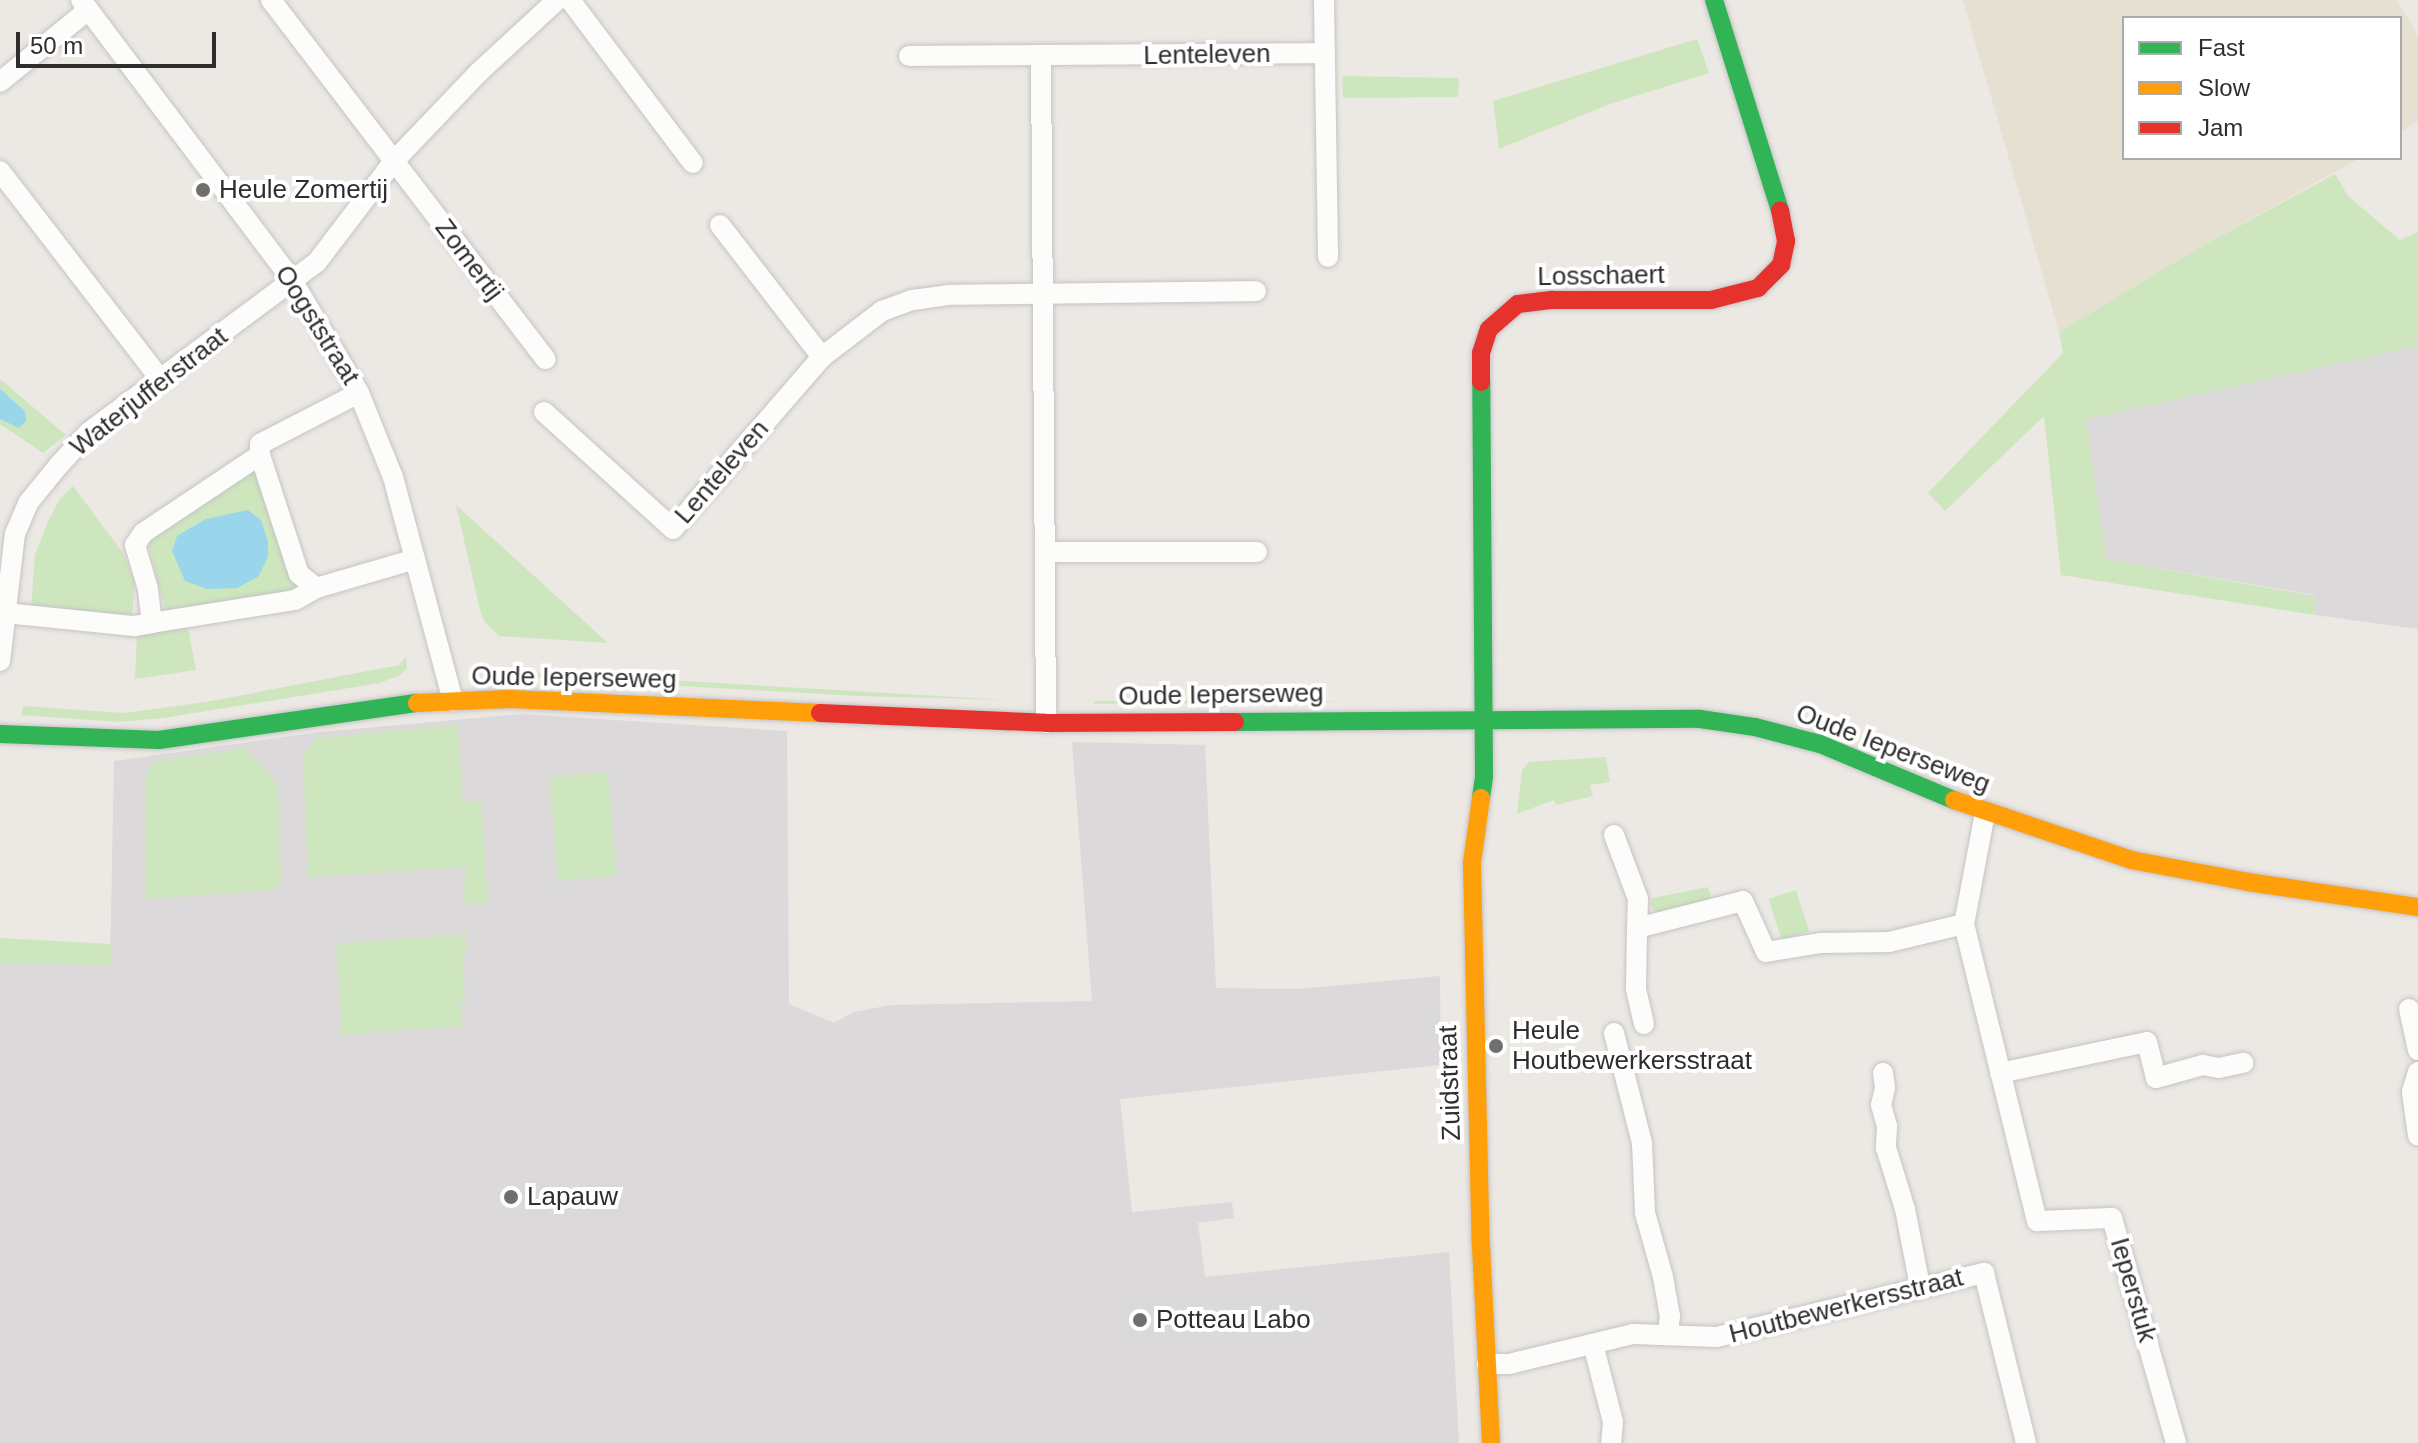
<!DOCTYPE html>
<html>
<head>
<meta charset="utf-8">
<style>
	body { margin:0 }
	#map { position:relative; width:2418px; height:1443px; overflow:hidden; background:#ece8e4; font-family:Helvetica,sans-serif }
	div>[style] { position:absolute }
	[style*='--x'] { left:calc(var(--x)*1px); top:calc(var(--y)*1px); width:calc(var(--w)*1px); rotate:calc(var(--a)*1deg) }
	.industrial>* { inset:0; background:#dcd9db }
	.education>* { inset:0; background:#e6e0d3 }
	.green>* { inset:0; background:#cee6be; transform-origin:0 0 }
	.water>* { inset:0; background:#99d6ec }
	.roads { filter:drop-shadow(0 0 2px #c5c4c5) drop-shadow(0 0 2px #c5c4c5) }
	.street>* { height:20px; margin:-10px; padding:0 10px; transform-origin:10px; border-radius:10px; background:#fcfcfb }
	.fast>* { height:18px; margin:-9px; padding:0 9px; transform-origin:9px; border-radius:9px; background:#30b455 }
	.slow>* { height:18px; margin:-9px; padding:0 9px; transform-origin:9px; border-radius:9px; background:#ff9f0a }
	.jam>* { height:18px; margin:-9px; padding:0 9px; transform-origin:9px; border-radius:9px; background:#e5322d }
	.dots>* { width:22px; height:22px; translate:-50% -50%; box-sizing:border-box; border:4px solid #fff; border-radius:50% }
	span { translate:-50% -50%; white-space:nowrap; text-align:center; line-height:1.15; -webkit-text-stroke:8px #fff; paint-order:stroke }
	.street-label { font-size:26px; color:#2e2e2e }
	.poi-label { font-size:26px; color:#2e2e2e }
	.left { translate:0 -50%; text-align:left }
	.legend { position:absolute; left:2122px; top:16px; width:280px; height:144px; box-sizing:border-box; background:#fff; border:2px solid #ababab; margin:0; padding:10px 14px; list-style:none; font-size:24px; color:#2e2e2e }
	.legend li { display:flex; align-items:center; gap:16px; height:40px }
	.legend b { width:40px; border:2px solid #ababab }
	.scale { position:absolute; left:16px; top:32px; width:200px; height:36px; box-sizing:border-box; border:4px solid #2e2e2e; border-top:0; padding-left:10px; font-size:24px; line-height:28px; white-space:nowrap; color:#2e2e2e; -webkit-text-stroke:6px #fff; paint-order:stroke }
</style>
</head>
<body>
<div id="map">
	<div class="industrial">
		<i style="clip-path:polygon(2418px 346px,2418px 629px,2315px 615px,2314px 595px,2106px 559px,2086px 419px)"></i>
		<i style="clip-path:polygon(521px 714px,787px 731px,789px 1004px,834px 1023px,854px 1012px,891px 1005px,1092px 1001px,1072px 742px,1205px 745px,1216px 988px,1299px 989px,1440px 976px,1441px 1065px,1120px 1099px,1132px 1212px,1232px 1202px,1234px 1218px,1198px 1223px,1205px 1277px,1449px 1252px,1459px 1443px,0 1443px,0 963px,110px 965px,114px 761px,320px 732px)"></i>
	</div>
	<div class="education">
		<i style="clip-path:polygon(1963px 0,2397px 0,2418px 36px,2418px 121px,2400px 132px,2400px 18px,2124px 18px,2124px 158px,2360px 158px,2195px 250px,2059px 332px)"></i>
	</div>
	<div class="green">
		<i style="clip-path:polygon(1697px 39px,1709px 73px,1610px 104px,1499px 149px,1493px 101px)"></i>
		<i style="clip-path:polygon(1342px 76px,1459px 78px,1458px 97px,1343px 98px)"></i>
		<i style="clip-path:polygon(2335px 174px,2348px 196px,2400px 240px,2418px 232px,2418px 346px,2086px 419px,2106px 559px,2314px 596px,2315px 615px,2061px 575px,2044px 416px,1945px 511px,1928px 493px,2063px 353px,2059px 332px,2195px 250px)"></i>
		<i style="clip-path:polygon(0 379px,66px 435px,43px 453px,0 424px)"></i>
		<i style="clip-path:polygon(257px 463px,299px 589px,166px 614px,147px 538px)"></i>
		<i style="clip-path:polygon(73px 486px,123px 553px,135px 583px,132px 617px,31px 608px,35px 555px,48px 521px,60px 499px)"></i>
		<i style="clip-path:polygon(456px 505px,608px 643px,499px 636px,484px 621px,480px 610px)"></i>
		<i style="clip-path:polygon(187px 623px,196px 670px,135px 679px,137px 632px)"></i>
		<i style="clip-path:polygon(406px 656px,407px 668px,400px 675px,380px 683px,164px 718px,118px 722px,21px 715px,23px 706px,124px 713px,206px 702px,399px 665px)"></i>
		<i style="clip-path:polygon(486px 667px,494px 670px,1008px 700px,859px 696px,500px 676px,486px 672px)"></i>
		<i style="clip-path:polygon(1255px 699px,1343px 702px,1094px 704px,1094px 701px)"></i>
		<i style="clip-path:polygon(458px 725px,463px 802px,481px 801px,488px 903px,464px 905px,465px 867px,308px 877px,303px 758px,316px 738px)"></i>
		<i style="clip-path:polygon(246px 748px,278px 785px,281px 875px,278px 890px,145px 899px,145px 777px,152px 762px)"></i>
		<i style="clip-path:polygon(1606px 757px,1610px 782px,1590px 785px,1593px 796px,1556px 805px,1554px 800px,1517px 814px,1522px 770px,1529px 762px)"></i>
		<i style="left:608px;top:772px;width:104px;height:59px;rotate:85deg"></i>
		<i style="clip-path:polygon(1708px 887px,1711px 899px,1656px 913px,1651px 906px,1651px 899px,1657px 897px)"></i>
		<i style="left:1796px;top:890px;width:43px;height:29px;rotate:72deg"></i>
		<i style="clip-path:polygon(465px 934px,467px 952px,462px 953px,465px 1001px,460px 1001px,463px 1026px,342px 1035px,336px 944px)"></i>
		<i style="clip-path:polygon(0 938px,111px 944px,110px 965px,0 963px)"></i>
	</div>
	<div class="water">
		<i style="clip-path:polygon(0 389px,25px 411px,26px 421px,19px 428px,0 419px)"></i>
		<i style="clip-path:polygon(248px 510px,261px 520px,268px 541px,268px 557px,258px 577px,237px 588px,207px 589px,185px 581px,172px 551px,177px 536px,206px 519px)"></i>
	</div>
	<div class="roads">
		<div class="street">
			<i style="--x:81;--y:0;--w:351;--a:53"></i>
			<i style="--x:292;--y:280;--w:131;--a:59.3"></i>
			<i style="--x:359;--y:393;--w:91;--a:68"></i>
			<i style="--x:393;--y:477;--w:232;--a:75"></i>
			<i style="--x:271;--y:0;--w:452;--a:52.6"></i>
			<i style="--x:570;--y:0;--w:204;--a:53"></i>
			<i style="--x:1324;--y:0;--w:257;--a:89.1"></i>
			<i style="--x:909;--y:56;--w:416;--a:-0.4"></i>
			<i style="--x:1041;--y:56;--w:667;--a:89.57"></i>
			<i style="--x:0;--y:82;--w:114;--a:-39.3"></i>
			<i style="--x:0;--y:171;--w:265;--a:52.4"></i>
			<i style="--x:720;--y:225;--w:167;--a:52.3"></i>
			<i style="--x:544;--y:412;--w:174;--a:42.2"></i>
			<i style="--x:673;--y:529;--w:228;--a:-49.1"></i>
			<i style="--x:822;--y:357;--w:76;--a:-37.5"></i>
			<i style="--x:882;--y:311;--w:33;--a:-20"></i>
			<i style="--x:913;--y:300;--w:35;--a:-8"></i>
			<i style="--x:948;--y:295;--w:308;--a:-0.7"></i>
			<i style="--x:260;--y:455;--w:11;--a:-90"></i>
			<i style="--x:260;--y:444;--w:111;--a:-27.3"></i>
			<i style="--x:1045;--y:552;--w:212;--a:0"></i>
			<i style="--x:316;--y:588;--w:103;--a:-16.3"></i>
			<i style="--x:5;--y:613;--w:130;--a:5.8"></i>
			<i style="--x:134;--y:626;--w:18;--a:-9"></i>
			<i style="--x:152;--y:623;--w:34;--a:-97"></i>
			<i style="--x:148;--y:589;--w:46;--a:-106.5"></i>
			<i style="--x:135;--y:545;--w:14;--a:-56"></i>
			<i style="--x:143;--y:533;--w:141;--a:-33.7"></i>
			<i style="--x:260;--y:455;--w:125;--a:71.9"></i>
			<i style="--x:299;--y:574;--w:22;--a:39"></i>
			<i style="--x:316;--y:588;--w:24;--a:150"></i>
			<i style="--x:295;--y:600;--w:145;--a:170.9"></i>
			<i style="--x:0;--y:661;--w:128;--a:-83.3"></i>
			<i style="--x:15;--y:534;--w:34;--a:-67"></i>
			<i style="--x:28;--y:503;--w:49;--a:-50.8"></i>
			<i style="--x:59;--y:465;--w:45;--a:-47.7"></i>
			<i style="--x:89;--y:432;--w:284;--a:-36.7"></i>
			<i style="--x:317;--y:262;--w:127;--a:-52.7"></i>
			<i style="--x:394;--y:161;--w:123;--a:-46.3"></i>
			<i style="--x:479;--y:72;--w:106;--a:-42.7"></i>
			<i style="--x:1985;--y:813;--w:113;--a:100.7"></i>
			<i style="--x:1964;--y:924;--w:306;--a:76.2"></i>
			<i style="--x:2037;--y:1221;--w:75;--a:-2.3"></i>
			<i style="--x:2112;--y:1218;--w:234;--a:74.1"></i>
			<i style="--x:1614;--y:835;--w:68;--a:69.4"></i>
			<i style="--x:1638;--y:899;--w:29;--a:92"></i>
			<i style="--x:2409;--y:1009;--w:42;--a:77.6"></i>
			<i style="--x:1644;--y:1024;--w:37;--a:-103"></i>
			<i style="--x:1636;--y:988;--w:60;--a:-89"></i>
			<i style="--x:1637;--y:928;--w:109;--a:-14.3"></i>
			<i style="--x:1743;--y:901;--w:56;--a:65.7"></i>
			<i style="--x:1766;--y:952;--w:56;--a:-9.3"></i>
			<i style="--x:1821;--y:943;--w:68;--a:-0.8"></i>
			<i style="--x:1889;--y:942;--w:77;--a:-13.5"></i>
			<i style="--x:1614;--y:1033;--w:114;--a:75.7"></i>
			<i style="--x:1642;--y:1143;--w:70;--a:87.5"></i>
			<i style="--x:1645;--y:1213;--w:66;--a:74.3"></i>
			<i style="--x:1663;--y:1277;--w:40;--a:80"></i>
			<i style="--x:1670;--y:1316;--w:17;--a:97"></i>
			<i style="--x:2418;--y:1072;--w:21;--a:107"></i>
			<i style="--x:2412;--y:1092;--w:44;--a:82.2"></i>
			<i style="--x:1883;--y:1073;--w:15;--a:82"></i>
			<i style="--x:1885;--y:1088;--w:17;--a:103"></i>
			<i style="--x:1881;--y:1105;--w:22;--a:74"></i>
			<i style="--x:1887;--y:1126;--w:22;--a:93"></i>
			<i style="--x:1886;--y:1148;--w:64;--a:72.7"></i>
			<i style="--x:1905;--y:1209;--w:78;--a:79"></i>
			<i style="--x:2000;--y:1073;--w:150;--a:-11.9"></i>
			<i style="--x:2147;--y:1042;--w:37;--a:76"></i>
			<i style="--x:2156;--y:1078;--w:49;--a:-15.5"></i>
			<i style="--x:2203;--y:1065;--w:16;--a:11"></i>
			<i style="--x:2219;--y:1068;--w:25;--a:-12"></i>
			<i style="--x:1593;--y:1344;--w:81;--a:75.6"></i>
			<i style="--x:1613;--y:1422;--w:21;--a:95"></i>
			<i style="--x:1487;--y:1364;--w:22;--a:0"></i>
			<i style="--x:1509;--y:1364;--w:128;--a:-13.6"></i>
			<i style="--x:1633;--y:1334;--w:84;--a:2"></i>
			<i style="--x:1717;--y:1337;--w:275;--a:-13.5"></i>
			<i style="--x:1984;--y:1273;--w:175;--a:76.1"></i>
		</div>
		<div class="fast">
			<i style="--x:1714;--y:0;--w:221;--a:72.6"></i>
			<i style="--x:1235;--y:722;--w:465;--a:-0.4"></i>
			<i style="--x:1700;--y:719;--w:56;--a:8.3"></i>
			<i style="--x:1755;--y:727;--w:67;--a:14.7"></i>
			<i style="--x:1820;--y:744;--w:145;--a:22.7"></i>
			<i style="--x:0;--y:734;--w:159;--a:2.2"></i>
			<i style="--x:159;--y:740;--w:261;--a:-8.2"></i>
			<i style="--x:1481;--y:798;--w:22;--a:-82"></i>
			<i style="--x:1484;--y:776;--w:394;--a:-90.4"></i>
		</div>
		<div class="slow">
			<i style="--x:417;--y:703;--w:93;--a:-2.5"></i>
			<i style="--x:510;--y:699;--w:310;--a:2.6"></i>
			<i style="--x:1481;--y:798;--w:66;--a:97.9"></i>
			<i style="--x:1472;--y:863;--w:383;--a:88.7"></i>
			<i style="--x:1481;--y:1246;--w:197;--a:87.1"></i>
			<i style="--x:1954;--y:800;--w:187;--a:18.7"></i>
			<i style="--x:2131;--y:860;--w:119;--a:10.6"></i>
			<i style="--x:2248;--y:882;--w:172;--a:8.4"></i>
		</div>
		<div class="jam">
			<i style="--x:1481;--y:382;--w:29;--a:-90"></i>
			<i style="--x:1481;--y:353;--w:25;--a:-72"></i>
			<i style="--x:1489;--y:329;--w:38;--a:-41"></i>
			<i style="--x:1518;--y:304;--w:35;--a:-7"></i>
			<i style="--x:1553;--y:300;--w:158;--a:0"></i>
			<i style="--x:1711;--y:300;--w:49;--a:-14.3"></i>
			<i style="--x:1758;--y:288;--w:33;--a:-45"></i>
			<i style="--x:1781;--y:265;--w:25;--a:-78"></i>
			<i style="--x:1786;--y:241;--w:31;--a:-101"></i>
			<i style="--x:820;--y:713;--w:226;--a:2.5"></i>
			<i style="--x:1046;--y:723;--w:189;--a:-0.3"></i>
		</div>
	</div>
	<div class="dots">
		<i style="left:203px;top:190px;background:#706f6e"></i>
		<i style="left:1496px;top:1046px;background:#706f6e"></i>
		<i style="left:511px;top:1197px;background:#706f6e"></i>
		<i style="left:1140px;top:1320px;background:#706f6e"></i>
	</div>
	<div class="street-label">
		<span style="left:1207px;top:55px;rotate:-1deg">Lenteleven</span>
		<span style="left:469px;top:260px;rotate:53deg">Zomertij</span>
		<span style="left:1601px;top:276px;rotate:-1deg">Losschaert</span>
		<span style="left:317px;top:325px;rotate:58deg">Oogststraat</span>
		<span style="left:149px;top:392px;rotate:-38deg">Waterjufferstraat</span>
		<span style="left:722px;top:472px;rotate:-49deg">Lenteleven</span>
		<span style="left:574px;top:678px;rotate:1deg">Oude Ieperseweg</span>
		<span style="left:1221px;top:695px;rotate:-1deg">Oude Ieperseweg</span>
		<span style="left:1893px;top:749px;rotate:21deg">Oude Ieperseweg</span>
		<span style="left:1450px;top:1083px;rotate:-92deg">Zuidstraat</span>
		<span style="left:2133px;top:1290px;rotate:74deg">Ieperstuk</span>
		<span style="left:1846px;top:1306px;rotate:-14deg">Houtbewerkersstraat</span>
	</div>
	<div class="poi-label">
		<span class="left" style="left:219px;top:190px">Heule Zomertij</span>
		<span class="left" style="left:1512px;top:1046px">Heule<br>Houtbewerkersstraat</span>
		<span class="left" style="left:527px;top:1197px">Lapauw</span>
		<span class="left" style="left:1156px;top:1320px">Potteau Labo</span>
	</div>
	<ul class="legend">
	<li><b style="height:10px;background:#30b455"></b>Fast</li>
	<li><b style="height:10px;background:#ff9f0a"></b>Slow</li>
	<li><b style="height:10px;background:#e5322d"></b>Jam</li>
	</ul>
	<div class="scale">50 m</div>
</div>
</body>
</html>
